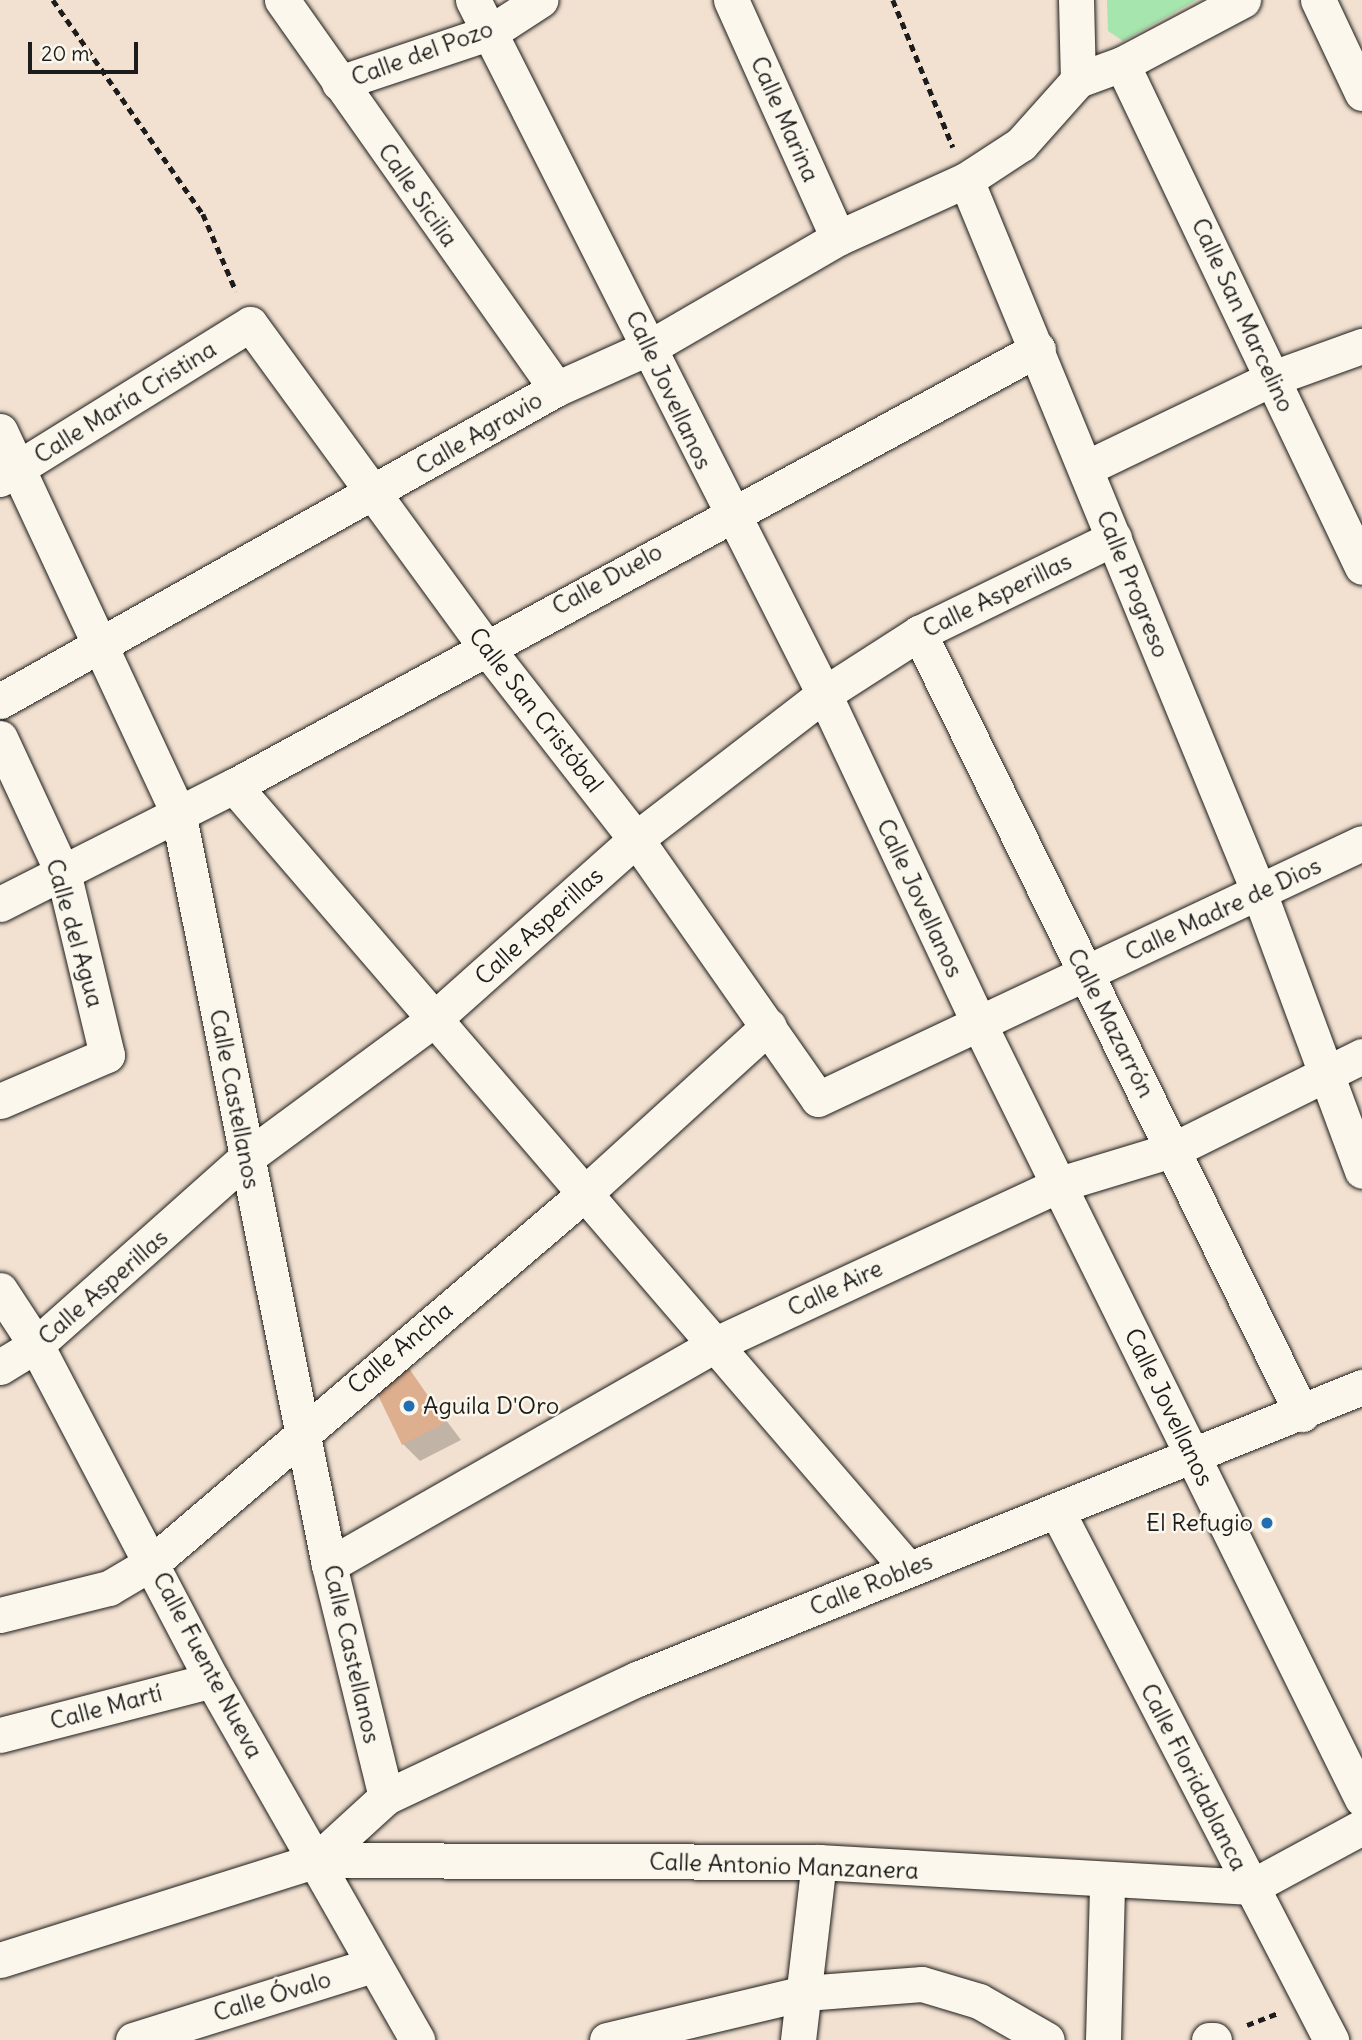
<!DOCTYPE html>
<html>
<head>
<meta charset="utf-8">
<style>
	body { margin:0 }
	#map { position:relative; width:1362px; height:2040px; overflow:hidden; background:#f2e1d0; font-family:Delius,sans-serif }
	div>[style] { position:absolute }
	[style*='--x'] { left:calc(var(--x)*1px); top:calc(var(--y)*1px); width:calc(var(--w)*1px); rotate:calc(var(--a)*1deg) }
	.green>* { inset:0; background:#a6e5ad }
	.shadow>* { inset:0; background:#0003 }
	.building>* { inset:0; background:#deaf8f }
	.path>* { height:4.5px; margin-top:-2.25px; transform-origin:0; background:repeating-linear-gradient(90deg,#1c1c1c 0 7px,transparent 0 12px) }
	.roads { filter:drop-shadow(0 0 2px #1c1c1c) drop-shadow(0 0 2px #1c1c1c) }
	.street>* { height:35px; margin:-17.5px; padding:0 17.5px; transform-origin:17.5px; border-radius:17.5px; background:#fbf7ec }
	.dots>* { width:19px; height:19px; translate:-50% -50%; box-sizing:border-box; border:4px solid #fbf7ec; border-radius:50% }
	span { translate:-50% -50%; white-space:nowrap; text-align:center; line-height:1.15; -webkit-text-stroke:5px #fbf7ec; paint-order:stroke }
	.street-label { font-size:24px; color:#1c1c1c }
	.poi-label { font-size:24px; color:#1c1c1c }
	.left { translate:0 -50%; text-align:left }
	.right { translate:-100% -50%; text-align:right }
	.scale { position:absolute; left:28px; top:42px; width:110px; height:32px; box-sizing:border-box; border:4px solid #1c1c1c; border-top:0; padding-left:9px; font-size:21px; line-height:24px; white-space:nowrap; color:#1c1c1c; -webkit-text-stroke:5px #fbf7ec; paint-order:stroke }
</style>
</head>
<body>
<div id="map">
	<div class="green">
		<i style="clip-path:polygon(1107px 0,1197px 0,1123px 41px,1108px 31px)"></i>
	</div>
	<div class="shadow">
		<i style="clip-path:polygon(406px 1367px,461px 1440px,420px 1461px,403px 1444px)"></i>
	</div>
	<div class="building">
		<i style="clip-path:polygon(406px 1364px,446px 1422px,402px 1445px,375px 1389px)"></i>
	</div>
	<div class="path">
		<i style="--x:53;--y:0;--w:261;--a:55"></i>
		<i style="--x:203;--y:214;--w:84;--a:66.8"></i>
		<i style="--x:893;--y:0;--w:159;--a:67.8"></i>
		<i style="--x:1247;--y:2025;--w:33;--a:-21"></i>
	</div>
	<div class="roads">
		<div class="street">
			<i style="--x:282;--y:0;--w:476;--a:54.8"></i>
			<i style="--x:473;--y:0;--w:778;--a:63.17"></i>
			<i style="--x:824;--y:694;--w:365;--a:64.8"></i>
			<i style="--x:979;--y:1024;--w:864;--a:63.7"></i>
			<i style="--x:731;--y:0;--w:261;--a:65.8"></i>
			<i style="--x:1076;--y:0;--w:80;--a:88.6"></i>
			<i style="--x:1318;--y:0;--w:103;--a:64.7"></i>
			<i style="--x:1122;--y:64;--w:557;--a:64.49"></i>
			<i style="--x:339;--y:83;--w:160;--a:-18.5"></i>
			<i style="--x:491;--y:32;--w:59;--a:-33.1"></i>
			<i style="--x:966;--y:180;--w:773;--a:67.65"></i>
			<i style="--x:1260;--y:895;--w:294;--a:69.7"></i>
			<i style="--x:0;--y:431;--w:421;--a:65"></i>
			<i style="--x:178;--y:812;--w:768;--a:78.66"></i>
			<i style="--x:329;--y:1565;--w:239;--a:76.2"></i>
			<i style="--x:1086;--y:468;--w:208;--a:-25.7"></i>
			<i style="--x:1273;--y:378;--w:95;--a:-19.8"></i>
			<i style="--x:0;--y:479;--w:294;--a:-31.8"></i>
			<i style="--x:250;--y:324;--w:399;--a:53.9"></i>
			<i style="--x:485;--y:646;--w:245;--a:52"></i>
			<i style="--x:636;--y:839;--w:317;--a:55"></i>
			<i style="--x:818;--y:1099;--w:601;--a:-25.2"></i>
			<i style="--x:919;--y:633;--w:870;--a:63.88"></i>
			<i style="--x:0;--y:701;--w:638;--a:-29.3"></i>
			<i style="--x:556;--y:389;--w:103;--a:-24.1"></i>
			<i style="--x:650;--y:347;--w:217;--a:-30.1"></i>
			<i style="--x:838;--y:238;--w:141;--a:-24.4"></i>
			<i style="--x:966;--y:180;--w:66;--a:-33.2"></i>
			<i style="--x:1021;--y:144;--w:86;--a:-48.3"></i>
			<i style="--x:1078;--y:80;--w:47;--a:-20"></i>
			<i style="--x:1122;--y:64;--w:137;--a:-27.9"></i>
			<i style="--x:0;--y:738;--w:152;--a:65.1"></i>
			<i style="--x:64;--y:876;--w:184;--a:76.5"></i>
			<i style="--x:107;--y:1055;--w:116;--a:156.7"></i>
			<i style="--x:234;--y:786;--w:1033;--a:49.28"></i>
			<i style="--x:0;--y:904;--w:262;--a:-26.8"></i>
			<i style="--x:234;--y:786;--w:915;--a:-28.53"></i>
			<i style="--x:0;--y:1290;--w:66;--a:56.8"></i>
			<i style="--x:36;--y:1345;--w:378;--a:62.3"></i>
			<i style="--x:212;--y:1680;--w:414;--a:60.3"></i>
			<i style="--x:0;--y:1367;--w:42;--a:-31.4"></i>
			<i style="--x:36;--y:1345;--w:281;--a:-41.7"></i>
			<i style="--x:246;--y:1158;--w:232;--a:-36.4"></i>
			<i style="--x:433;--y:1020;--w:272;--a:-41.7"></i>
			<i style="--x:636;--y:839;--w:237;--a:-37.6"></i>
			<i style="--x:824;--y:694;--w:113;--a:-32.7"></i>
			<i style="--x:919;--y:633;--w:217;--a:-26"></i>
			<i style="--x:1058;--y:1513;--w:594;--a:62.61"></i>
			<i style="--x:329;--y:1565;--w:448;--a:-29.7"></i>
			<i style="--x:718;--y:1343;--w:377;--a:-24.9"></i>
			<i style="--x:1060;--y:1184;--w:120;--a:-16.9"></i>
			<i style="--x:1175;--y:1149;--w:209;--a:-26.4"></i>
			<i style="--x:0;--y:1615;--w:112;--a:-13.9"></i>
			<i style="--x:109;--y:1588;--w:51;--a:-30.6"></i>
			<i style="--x:153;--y:1562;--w:565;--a:-40.48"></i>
			<i style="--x:583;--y:1195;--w:251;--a:-42.3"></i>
			<i style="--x:0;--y:1735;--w:219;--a:-14.5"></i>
			<i style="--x:317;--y:1860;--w:502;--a:0.23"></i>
			<i style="--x:819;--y:1862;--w:433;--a:3.3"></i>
			<i style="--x:1251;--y:1887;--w:126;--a:-28.4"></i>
			<i style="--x:0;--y:1960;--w:332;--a:-17.5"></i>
			<i style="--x:317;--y:1860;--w:93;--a:-42.4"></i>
			<i style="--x:386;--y:1797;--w:277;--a:-25.2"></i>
			<i style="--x:637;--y:1679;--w:782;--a:-21.94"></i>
			<i style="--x:133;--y:2040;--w:250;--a:-17.4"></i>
			<i style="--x:607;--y:2040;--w:204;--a:-13.4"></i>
			<i style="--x:805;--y:1993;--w:117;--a:-4.4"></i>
			<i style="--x:922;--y:1984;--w:59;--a:16.6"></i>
			<i style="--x:979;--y:2001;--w:78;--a:29.8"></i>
			<i style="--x:798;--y:2040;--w:179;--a:-83.3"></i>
			<i style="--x:1103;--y:2040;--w:157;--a:-88.5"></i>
			<i style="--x:1209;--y:2040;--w:5;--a:0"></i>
		</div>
	</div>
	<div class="dots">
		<i style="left:409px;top:1406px;background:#1f6fb2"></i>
		<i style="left:1267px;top:1523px;background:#1f6fb2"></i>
	</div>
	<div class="street-label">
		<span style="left:422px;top:53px;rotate:-20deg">Calle del Pozo</span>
		<span style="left:785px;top:119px;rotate:66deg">Calle Marina</span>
		<span style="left:418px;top:195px;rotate:55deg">Calle Sicilia</span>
		<span style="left:1243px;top:315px;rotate:65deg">Calle San Marcelino</span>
		<span style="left:669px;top:390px;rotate:65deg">Calle Jovellanos</span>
		<span style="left:125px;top:402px;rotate:-32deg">Calle María Cristina</span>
		<span style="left:479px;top:433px;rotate:-30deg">Calle Agravio</span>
		<span style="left:607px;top:579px;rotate:-29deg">Calle Duelo</span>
		<span style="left:1133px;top:584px;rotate:68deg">Calle Progreso</span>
		<span style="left:997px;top:595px;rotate:-26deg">Calle Asperillas</span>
		<span style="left:536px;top:710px;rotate:52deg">Calle San Cristóbal</span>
		<span style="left:920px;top:898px;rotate:65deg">Calle Jovellanos</span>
		<span style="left:1223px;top:909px;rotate:-25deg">Calle Madre de Dios</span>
		<span style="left:539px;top:926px;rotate:-42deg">Calle Asperillas</span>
		<span style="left:75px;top:933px;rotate:74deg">Calle del Agua</span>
		<span style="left:1111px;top:1023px;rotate:63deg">Calle Mazarrón</span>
		<span style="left:235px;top:1099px;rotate:79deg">Calle Castellanos</span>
		<span style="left:103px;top:1287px;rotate:-41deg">Calle Asperillas</span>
		<span style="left:835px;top:1288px;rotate:-25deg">Calle Aire</span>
		<span style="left:400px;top:1348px;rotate:-40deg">Calle Ancha</span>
		<span style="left:1169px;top:1407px;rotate:64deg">Calle Jovellanos</span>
		<span style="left:871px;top:1584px;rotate:-22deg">Calle Robles</span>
		<span style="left:352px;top:1654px;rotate:77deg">Calle Castellanos</span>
		<span style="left:208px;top:1665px;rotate:62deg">Calle Fuente Nueva</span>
		<span style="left:106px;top:1707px;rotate:-15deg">Calle Martí</span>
		<span style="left:1194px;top:1777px;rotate:63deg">Calle Floridablanca</span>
		<span style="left:784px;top:1866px;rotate:2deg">Calle Antonio Manzanera</span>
		<span style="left:272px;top:1996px;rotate:-17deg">Calle Óvalo</span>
	</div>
	<div class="poi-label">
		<span class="left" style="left:423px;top:1406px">Aguila D'Oro</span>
		<span class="right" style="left:1253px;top:1523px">El Refugio</span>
	</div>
	<div class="scale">20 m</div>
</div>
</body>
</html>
